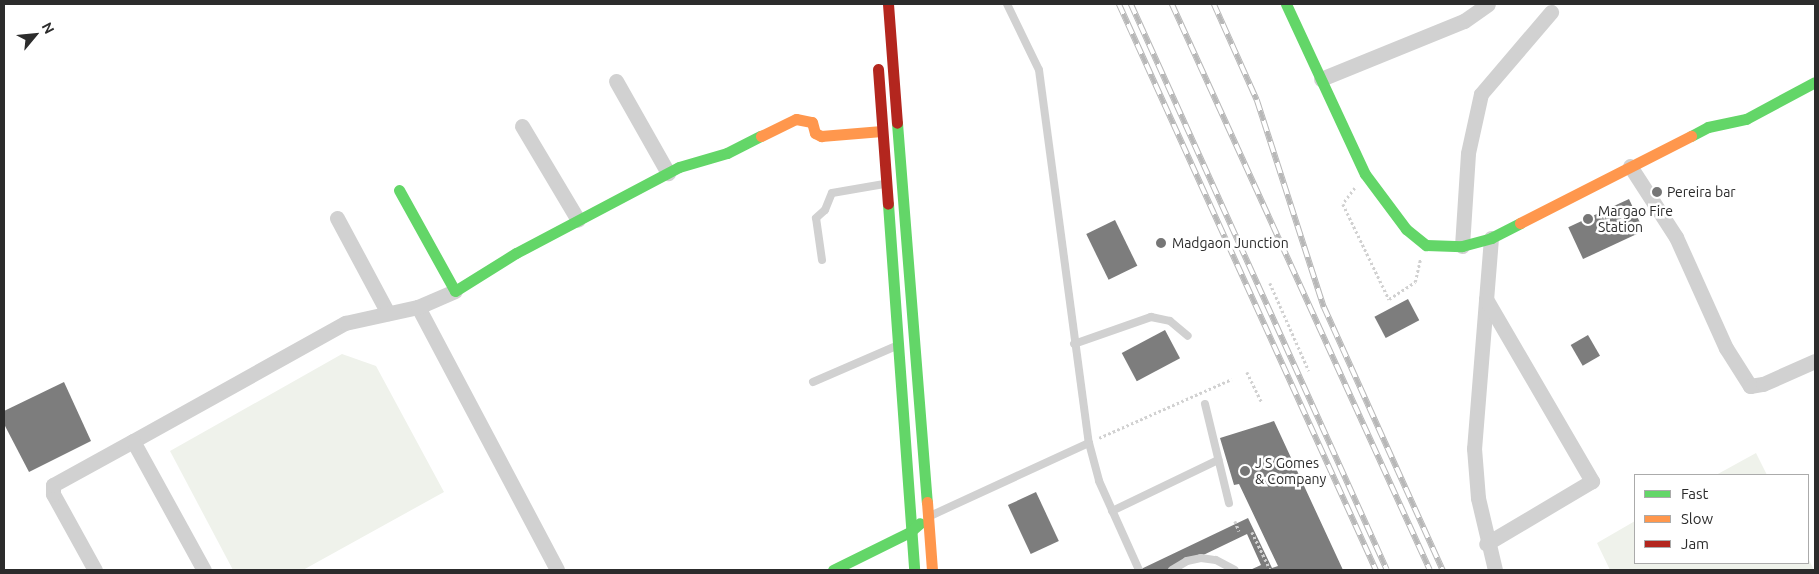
<!DOCTYPE html>
<html>
<head>
<meta charset="utf-8">
<style>
	body { margin:0 }
	#map { position:relative; width:1819px; height:574px; overflow:hidden; background:#fff; font-family:Ubuntu,sans-serif }
	div>[style] { position:absolute }
	[style*='--x'] { left:calc(var(--x)*1px); top:calc(var(--y)*1px); width:calc(var(--w)*1px); rotate:calc(var(--a)*1deg) }
	.green>* { inset:0; background:#eff2eb }
	.building>* { inset:0; background:#7d7d7d; transform-origin:0 0 }
	.path>* { height:2.5px; margin-top:-1.25px; transform-origin:0; background:repeating-linear-gradient(90deg,#d1d1d1 0 2.5px,transparent 0 5px) }
	.lane>* { height:8px; margin:-4px; padding:0 4px; transform-origin:4px; border-radius:4px; background:#d1d1d1 }
	.street>* { height:15px; margin:-7.5px; padding:0 7.5px; transform-origin:7.5px; border-radius:7.5px; background:#d1d1d1 }
	.fast>* { height:11px; margin:-5.5px; padding:0 5.5px; transform-origin:5.5px; border-radius:5.5px; background:#63d668 }
	.slow>* { height:11px; margin:-5.5px; padding:0 5.5px; transform-origin:5.5px; border-radius:5.5px; background:#ff974d }
	.jam>* { height:11px; margin:-5.5px; padding:0 5.5px; transform-origin:5.5px; border-radius:5.5px; background:#b3261e }
	.rail>* { height:5.5px; margin-top:-2.75px; transform-origin:0; background:repeating-linear-gradient(90deg,#fff 0 11px,#b8b8b8 0 22px); box-sizing:border-box; border-block:1px solid #b8b8b8 }
	.dots>* { width:14px; height:14px; translate:-50% -50%; box-sizing:border-box; border:2px solid #fff; border-radius:50% }
	span { translate:-50% -50%; white-space:nowrap; text-align:center; line-height:1.15; -webkit-text-stroke:5px #fff; paint-order:stroke }
	.poi-label { font-size:14px; color:#2c2c2c }
	.left { translate:0 -50%; text-align:left }
	.frame { position:absolute; inset:0; border:5px solid #2c2c2c; pointer-events:none }
	.legend { position:absolute; left:1634px; top:474px; width:175px; height:90px; box-sizing:border-box; background:#fff; border:1px solid #ababab; margin:0; padding:6px 9px; list-style:none; font-size:15px; color:#2c2c2c }
	.legend li { display:flex; align-items:center; gap:10px; height:25px }
	.legend b { width:25px; border:1px solid #ababab }
	.north { position:absolute; left:10px; top:10px; width:50px; height:50px; -webkit-text-stroke:4px #fff; paint-order:stroke; rotate:62deg; font-size:14px; font-weight:700; line-height:20px; text-align:center; color:#2c2c2c }
	.north::after { content:''; display:block; margin:auto; width:18px; height:22px; background:#2c2c2c; clip-path:polygon(50% 0,100% 100%,50% 72%,0 100%) }
</style>
</head>
<body>
<div id="map">
	<div class="green">
		<i style="clip-path:polygon(342px 354px,376px 366px,444px 492px,303px 570px,233px 570px,170px 451px)"></i>
		<i style="clip-path:polygon(1756px 453px,1767px 475px,1716px 475px)"></i>
		<i style="clip-path:polygon(1635px 521px,1635px 563px,1808px 563px,1808px 558px,1814px 570px,1610px 570px,1597px 543px)"></i>
	</div>
	<div class="building">
		<i style="left:1629px;top:199px;width:35px;height:67px;rotate:65deg"></i>
		<i style="left:1115px;top:220px;width:51px;height:32px;rotate:64deg"></i>
		<i style="left:1408px;top:299px;width:24px;height:38px;rotate:62deg"></i>
		<i style="left:1165px;top:330px;width:32px;height:49px;rotate:62deg"></i>
		<i style="left:1588px;top:335px;width:24px;height:20px;rotate:60deg"></i>
		<i style="clip-path:polygon(64px 382px,91px 441px,29px 472px,4px 424px,4px 411px)"></i>
		<i style="clip-path:polygon(1274px 421px,1343px 570px,1250px 570px,1261px 565px,1247px 534px,1172px 570px,1139px 570px,1248px 518px,1272px 568px,1278px 566px,1239px 484px,1234px 485px,1220px 438px)"></i>
		<i style="left:1036px;top:492px;width:54px;height:31px;rotate:65deg"></i>
	</div>
	<div class="path">
		<i style="--x:1355;--y:188;--w:20;--a:127"></i>
		<i style="--x:1343;--y:204;--w:106;--a:64.2"></i>
		<i style="--x:1389;--y:299;--w:31;--a:-33"></i>
		<i style="--x:1415;--y:282;--w:23;--a:-77"></i>
		<i style="--x:1270;--y:283;--w:96;--a:66.1"></i>
		<i style="--x:1247;--y:372;--w:34;--a:64"></i>
		<i style="--x:1099;--y:438;--w:145;--a:-23.9"></i>
		<i style="--x:1235;--y:521;--w:11;--a:68"></i>
		<i style="--x:1252;--y:532;--w:41;--a:64.1"></i>
	</div>
	<div class="lane">
		<i style="--x:1007;--y:4;--w:73;--a:64.1"></i>
		<i style="--x:1039;--y:70;--w:376;--a:82.4"></i>
		<i style="--x:1089;--y:443;--w:39;--a:75"></i>
		<i style="--x:1099;--y:481;--w:98;--a:65.8"></i>
		<i style="--x:822;--y:260;--w:42;--a:-98.1"></i>
		<i style="--x:816;--y:218;--w:12;--a:-42"></i>
		<i style="--x:825;--y:210;--w:18;--a:-68"></i>
		<i style="--x:832;--y:193;--w:53;--a:-9.8"></i>
		<i style="--x:1074;--y:344;--w:82;--a:-19.3"></i>
		<i style="--x:1151;--y:317;--w:19;--a:12"></i>
		<i style="--x:1170;--y:321;--w:23;--a:40"></i>
		<i style="--x:813;--y:382;--w:90;--a:-23.4"></i>
		<i style="--x:1205;--y:404;--w:102;--a:76.4"></i>
		<i style="--x:1112;--y:511;--w:118;--a:-25.7"></i>
		<i style="--x:930;--y:516;--w:175;--a:-24.7"></i>
		<i style="--x:1172;--y:570;--w:17;--a:-31"></i>
		<i style="--x:1187;--y:561;--w:14;--a:-12"></i>
		<i style="--x:1201;--y:558;--w:15;--a:8"></i>
		<i style="--x:1216;--y:560;--w:21;--a:28"></i>
	</div>
	<div class="street">
		<i style="--x:1321;--y:79;--w:154;--a:-22.1"></i>
		<i style="--x:1464;--y:21;--w:29;--a:-35"></i>
		<i style="--x:616;--y:81;--w:106;--a:60.5"></i>
		<i style="--x:522;--y:126;--w:109;--a:59.2"></i>
		<i style="--x:1630;--y:166;--w:85;--a:57.1"></i>
		<i style="--x:1676;--y:237;--w:122;--a:65.8"></i>
		<i style="--x:1726;--y:348;--w:45;--a:57.7"></i>
		<i style="--x:1750;--y:386;--w:13;--a:-9"></i>
		<i style="--x:1763;--y:384;--w:57;--a:-23.9"></i>
		<i style="--x:337;--y:218;--w:108;--a:61.8"></i>
		<i style="--x:1491;--y:238;--w:211;--a:94.6"></i>
		<i style="--x:1474;--y:448;--w:50;--a:85.4"></i>
		<i style="--x:1478;--y:498;--w:74;--a:76.7"></i>
		<i style="--x:1462;--y:246;--w:93;--a:-86.3"></i>
		<i style="--x:1468;--y:153;--w:60;--a:-77.6"></i>
		<i style="--x:1481;--y:94;--w:108;--a:-49.5"></i>
		<i style="--x:1486;--y:299;--w:211;--a:59.8"></i>
		<i style="--x:1592;--y:481;--w:123;--a:149.3"></i>
		<i style="--x:418;--y:307;--w:297;--a:62.1"></i>
		<i style="--x:133;--y:441;--w:243;--a:-29.1"></i>
		<i style="--x:345;--y:323;--w:75;--a:-12.4"></i>
		<i style="--x:418;--y:307;--w:40;--a:-23.4"></i>
		<i style="--x:95;--y:570;--w:87;--a:-118.9"></i>
		<i style="--x:53;--y:494;--w:9;--a:-90"></i>
		<i style="--x:53;--y:485;--w:91;--a:-28.8"></i>
		<i style="--x:133;--y:441;--w:147;--a:61.2"></i>
	</div>
	<div class="fast">
		<i style="--x:1286;--y:4;--w:187;--a:65.1"></i>
		<i style="--x:1365;--y:174;--w:69;--a:53.3"></i>
		<i style="--x:1406;--y:229;--w:26;--a:39"></i>
		<i style="--x:1426;--y:245;--w:36;--a:2"></i>
		<i style="--x:1462;--y:246;--w:30;--a:-15"></i>
		<i style="--x:1491;--y:238;--w:33;--a:-27"></i>
		<i style="--x:897;--y:123;--w:380;--a:85.5"></i>
		<i style="--x:1691;--y:136;--w:19;--a:-28"></i>
		<i style="--x:1708;--y:127;--w:39;--a:-12"></i>
		<i style="--x:1746;--y:119;--w:78;--a:-28.2"></i>
		<i style="--x:399;--y:190;--w:115;--a:61"></i>
		<i style="--x:455;--y:291;--w:72;--a:-31.9"></i>
		<i style="--x:516;--y:253;--w:184;--a:-27.8"></i>
		<i style="--x:679;--y:167;--w:50;--a:-16.3"></i>
		<i style="--x:727;--y:153;--w:38;--a:-27"></i>
		<i style="--x:888;--y:204;--w:367;--a:85.9"></i>
		<i style="--x:833;--y:570;--w:86;--a:-26.3"></i>
		<i style="--x:910;--y:532;--w:13;--a:-42"></i>
	</div>
	<div class="slow">
		<i style="--x:761;--y:136;--w:39;--a:-26"></i>
		<i style="--x:796;--y:119;--w:16;--a:11"></i>
		<i style="--x:812;--y:122;--w:11;--a:75"></i>
		<i style="--x:815;--y:133;--w:7;--a:27"></i>
		<i style="--x:821;--y:136;--w:61;--a:-4.7"></i>
		<i style="--x:1520;--y:223;--w:192;--a:-27"></i>
		<i style="--x:927;--y:502;--w:68;--a:85.8"></i>
	</div>
	<div class="jam">
		<i style="--x:888;--y:4;--w:119;--a:85.7"></i>
		<i style="--x:878;--y:69;--w:135;--a:85.8"></i>
	</div>
	<div class="rail">
		<i style="--x:1119;--y:4;--w:622;--a:65.58"></i>
		<i style="--x:1131;--y:4;--w:621;--a:65.66"></i>
		<i style="--x:1172;--y:4;--w:622;--a:65.5"></i>
		<i style="--x:1214;--y:4;--w:105;--a:65.9"></i>
		<i style="--x:1257;--y:100;--w:218;--a:72.1"></i>
		<i style="--x:1324;--y:307;--w:289;--a:65.7"></i>
	</div>
	<div class="dots">
		<i style="left:1657px;top:192px;background:#767676"></i>
		<i style="left:1588px;top:219px;background:#767676"></i>
		<i style="left:1161px;top:243px;background:#767676"></i>
		<i style="left:1245px;top:471px;background:#767676"></i>
	</div>
	<div class="poi-label">
		<span class="left" style="left:1667px;top:192px">Pereira bar</span>
		<span class="left" style="left:1598px;top:219px">Margao Fire<br>Station</span>
		<span class="left" style="left:1172px;top:243px">Madgaon Junction</span>
		<span class="left" style="left:1255px;top:471px">J S Gomes<br>&amp; Company</span>
	</div>
	<div class="frame"></div>
	<ul class="legend">
	<li><b style="height:6px;background:#63d668"></b>Fast</li>
	<li><b style="height:6px;background:#ff974d"></b>Slow</li>
	<li><b style="height:6px;background:#b3261e"></b>Jam</li>
	</ul>
	<div class="north">N</div>
</div>
</body>
</html>
